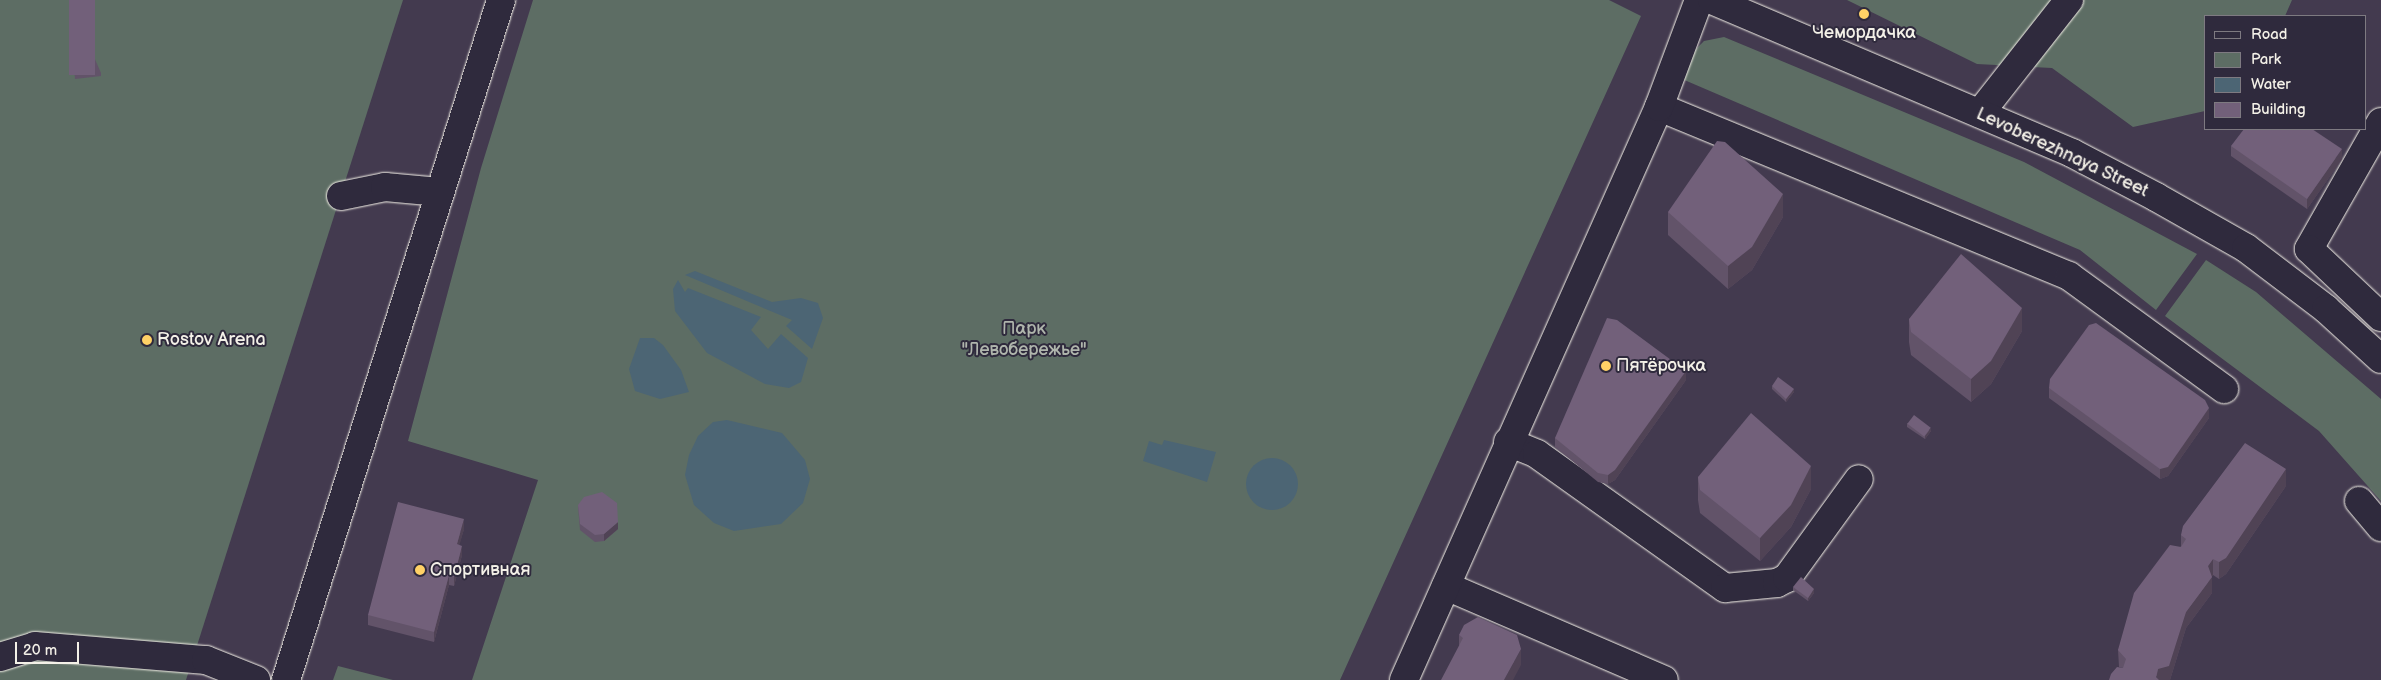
<!DOCTYPE html>
<html>
<head>
<meta charset="utf-8">
<style>
	body { margin:0 }
	#map { position:relative; width:2381px; height:680px; overflow:hidden; background:#433a4f; font-family:"Balsamiq Sans",sans-serif }
	div>[style] { position:absolute }
	[style*='--x'] { left:calc(var(--x)*1px); top:calc(var(--y)*1px); width:calc(var(--w)*1px); rotate:calc(var(--a)*1deg) }
	.green>* { inset:0; background:#5d6d64 }
	.water>* { inset:0; background:#4c6574 }
	.round { border-radius:50% }
	.roads { filter:drop-shadow(0 0 1px #f4f1e8) drop-shadow(0 0 1px #f4f1e8) }
	.minor>* { height:28px; margin:-14px; padding:0 14px; transform-origin:14px; border-radius:14px; background:#2f2a3d }
	.major>* { height:28px; margin:-14px; padding:0 14px; transform-origin:14px; border-radius:14px; background:#2f2a3d }
	.wall>* { inset:0; background:#625369 }
	.shaded-wall>* { inset:0; background:#504355 }
	.building>* { inset:0; background:#72607a; transform-origin:0 0 }
	.dots>* { width:14px; height:14px; translate:-50% -50%; box-sizing:border-box; border:2px solid #2f2a3d; border-radius:50% }
	span { translate:-50% -50%; white-space:nowrap; text-align:center; line-height:1.15; -webkit-text-stroke:4px #2f2a3d; paint-order:stroke }
	.poi-label { font-size:18px; color:#f4f1e8 }
	.left { translate:0 -50%; text-align:left }
	.street-label { font-size:18px; color:#f4f1e8 }
	.park-label { font-size:18px; color:#b0b6ad }
	.legend { position:absolute; left:2204px; top:15px; width:162px; height:115px; box-sizing:border-box; background:#2f2a3d; border:1px solid #7e7a81; margin:0; padding:6px 9px; list-style:none; font-size:15px; color:#f4f1e8 }
	.legend li { display:flex; align-items:center; gap:10px; height:25px }
	.legend b { width:25px; border:1px solid #7e7a81 }
	.scale { position:absolute; left:15px; top:642px; width:64px; height:22px; box-sizing:border-box; border:2px solid #f4f1e8; border-top:0; padding-left:6px; font-size:15px; line-height:18px; white-space:nowrap; color:#f4f1e8; -webkit-text-stroke:4px #2f2a3d; paint-order:stroke }
</style>
</head>
<body>
<div id="map">
	<div class="green">
		<i style="clip-path:polygon(0 0,403px 0,186px 680px,0 680px)"></i>
		<i style="clip-path:polygon(533px 0,1609px 0,1641px 16px,1340px 680px,472px 680px,538px 480px,408px 441px,481px 168px)"></i>
		<i style="clip-path:polygon(1847px 0,2292px 0,2285px 16px,2205px 16px,2205px 111px,2133px 127px,2052px 68px,1977px 64px)"></i>
		<i style="clip-path:polygon(1724px 37px,2024px 162px,2197px 254px,2156px 310px,2080px 250px,1682px 79px,1695px 50px,1704px 41px)"></i>
		<i style="clip-path:polygon(2206px 260px,2256px 292px,2381px 399px,2381px 501px,2319px 431px,2165px 316px)"></i>
		<i style="clip-path:polygon(338px 666px,393px 680px,333px 680px)"></i>
	</div>
	<div class="water">
		<i style="clip-path:polygon(695px 271px,772px 302px,801px 298px,818px 303px,823px 318px,812px 349px,786px 326px,792px 320px,685px 275px)"></i>
		<i style="clip-path:polygon(678px 280px,685px 292px,688px 288px,761px 317px,751px 330px,768px 349px,781px 334px,808px 358px,801px 382px,789px 388px,765px 384px,707px 353px,675px 311px,673px 289px)"></i>
		<i style="clip-path:polygon(640px 338px,654px 338px,663px 345px,681px 370px,689px 392px,660px 399px,635px 391px,629px 369px)"></i>
		<i style="clip-path:polygon(727px 420px,782px 433px,805px 460px,810px 479px,803px 503px,781px 524px,734px 531px,714px 523px,694px 505px,685px 475px,689px 455px,698px 436px,713px 422px)"></i>
		<i style="clip-path:polygon(1164px 440px,1216px 452px,1207px 482px,1143px 461px,1149px 441px,1162px 445px)"></i>
		<i class="round" style="left:1246px;top:458px;width:52px;height:52px"></i>
	</div>
	<div class="roads">
		<div class="minor">
			<i style="--x:1659;--y:107;--w:443;--a:22.4"></i>
			<i style="--x:2069;--y:276;--w:192;--a:36.1"></i>
			<i style="--x:1980;--y:113;--w:144;--a:-51.8"></i>
			<i style="--x:2381;--y:122;--w:146;--a:119.6"></i>
			<i style="--x:2309;--y:249;--w:99;--a:43.4"></i>
			<i style="--x:341;--y:196;--w:45;--a:-11.6"></i>
			<i style="--x:385;--y:187;--w:55;--a:5.2"></i>
			<i style="--x:1508;--y:442;--w:31;--a:22"></i>
			<i style="--x:1537;--y:454;--w:231;--a:35.5"></i>
			<i style="--x:1725;--y:588;--w:52;--a:-5.5"></i>
			<i style="--x:1777;--y:583;--w:11;--a:-27"></i>
			<i style="--x:1787;--y:578;--w:122;--a:-54"></i>
			<i style="--x:2359;--y:501;--w:34;--a:50"></i>
			<i style="--x:1446;--y:586;--w:237;--a:23.3"></i>
			<i style="--x:0;--y:657;--w:37;--a:-17"></i>
			<i style="--x:35;--y:646;--w:172;--a:4.7"></i>
			<i style="--x:206;--y:660;--w:54;--a:21.8"></i>
			<i style="--x:286;--y:680;--w:713;--a:-72.45"></i>
			<i style="--x:1404;--y:680;--w:627;--a:-66.01"></i>
			<i style="--x:1659;--y:107;--w:114;--a:-69.5"></i>
		</div>
		<div class="major">
			<i style="--x:1712;--y:0;--w:391;--a:23"></i>
			<i style="--x:2072;--y:153;--w:95;--a:27.6"></i>
			<i style="--x:2156;--y:197;--w:103;--a:29.5"></i>
			<i style="--x:2246;--y:248;--w:101;--a:37.3"></i>
			<i style="--x:2326;--y:309;--w:74;--a:42.3"></i>
		</div>
	</div>
	<div class="wall">
		<i style="clip-path:polygon(69px 0,101px 73px,101px 76px,75px 79px)"></i>
		<i style="clip-path:polygon(2231px 146px,2342px 159px,2307px 209px,2231px 156px)"></i>
		<i style="clip-path:polygon(1668px 212px,1783px 217px,1752px 270px,1728px 289px,1668px 235px)"></i>
		<i style="clip-path:polygon(1909px 319px,2022px 331px,1991px 384px,1971px 402px,1911px 355px,1909px 342px)"></i>
		<i style="clip-path:polygon(1686px 380px,1615px 480px,1608px 484px,1598px 482px,1555px 447px,1555px 438px)"></i>
		<i style="clip-path:polygon(1772px 386px,1794px 392px,1786px 402px,1772px 389px)"></i>
		<i style="clip-path:polygon(2049px 388px,2209px 418px,2168px 476px,2160px 479px,2049px 398px)"></i>
		<i style="clip-path:polygon(1907px 423px,1931px 431px,1925px 439px,1907px 427px)"></i>
		<i style="clip-path:polygon(1698px 477px,1811px 489px,1791px 527px,1760px 561px,1700px 513px,1698px 500px)"></i>
		<i style="clip-path:polygon(2286px 486px,2226px 574px,2219px 579px,2213px 575px,2212px 576px,2212px 593px,2186px 628px,2170px 680px,2119px 667px,2118px 650px,2181px 546px,2181px 535px)"></i>
		<i style="clip-path:polygon(578px 505px,618px 529px,604px 541px,595px 542px,580px 530px)"></i>
		<i style="clip-path:polygon(464px 529px,459px 545px,462px 555px,454px 586px,449px 585px,434px 642px,368px 625px,368px 615px)"></i>
		<i style="clip-path:polygon(1793px 587px,1814px 593px,1808px 601px,1793px 590px)"></i>
		<i style="clip-path:polygon(1459px 635px,1521px 665px,1459px 645px)"></i>
	</div>
	<div class="shaded-wall">
		<i style="clip-path:polygon(2342px 149px,2342px 159px,2307px 209px,2307px 199px)"></i>
		<i style="clip-path:polygon(1783px 194px,1783px 217px,1752px 270px,1728px 289px,1728px 266px)"></i>
		<i style="clip-path:polygon(2022px 308px,2022px 331px,1991px 384px,1971px 402px,1971px 379px)"></i>
		<i style="clip-path:polygon(1686px 371px,1686px 380px,1615px 480px,1608px 484px,1608px 475px)"></i>
		<i style="clip-path:polygon(1794px 389px,1794px 392px,1786px 402px,1786px 399px)"></i>
		<i style="clip-path:polygon(2209px 408px,2209px 418px,2168px 476px,2160px 479px,2160px 469px)"></i>
		<i style="clip-path:polygon(1931px 428px,1931px 431px,1925px 439px,1925px 436px)"></i>
		<i style="clip-path:polygon(1811px 466px,1811px 489px,1791px 527px,1760px 561px,1760px 538px)"></i>
		<i style="clip-path:polygon(2286px 469px,2286px 486px,2226px 574px,2219px 579px,2219px 562px)"></i>
		<i style="clip-path:polygon(464px 519px,464px 529px,457px 554px,457px 544px)"></i>
		<i style="clip-path:polygon(618px 522px,618px 529px,604px 541px,604px 534px)"></i>
		<i style="clip-path:polygon(462px 546px,462px 555px,454px 586px,454px 577px)"></i>
		<i style="clip-path:polygon(2213px 559px,2213px 575px,2208px 583px,2208px 566px)"></i>
		<i style="clip-path:polygon(449px 575px,449px 585px,434px 642px,434px 632px)"></i>
		<i style="clip-path:polygon(2212px 577px,2212px 593px,2186px 628px,2170px 680px,2156px 680px,2158px 669px,2186px 612px)"></i>
		<i style="clip-path:polygon(1814px 589px,1814px 593px,1808px 601px,1808px 598px)"></i>
		<i style="clip-path:polygon(1521px 649px,1521px 665px,1513px 680px,1504px 680px)"></i>
	</div>
	<div class="building">
		<i style="left:69px;top:0;width:26px;height:75px"></i>
		<i style="clip-path:polygon(2244px 129px,2312px 129px,2342px 149px,2307px 199px,2231px 146px)"></i>
		<i style="clip-path:polygon(1717px 141px,1725px 142px,1783px 194px,1752px 247px,1728px 266px,1668px 212px)"></i>
		<i style="clip-path:polygon(1961px 254px,2022px 308px,1991px 361px,1971px 379px,1911px 332px,1909px 319px)"></i>
		<i style="clip-path:polygon(1607px 318px,1617px 320px,1686px 371px,1615px 470px,1608px 475px,1598px 473px,1555px 438px)"></i>
		<i style="clip-path:polygon(2096px 323px,2205px 400px,2209px 408px,2168px 467px,2160px 469px,2049px 388px,2050px 379px,2089px 325px)"></i>
		<i style="clip-path:polygon(1778px 377px,1794px 389px,1786px 399px,1772px 386px)"></i>
		<i style="clip-path:polygon(1751px 413px,1811px 466px,1791px 505px,1760px 538px,1700px 490px,1698px 477px)"></i>
		<i style="left:1914px;top:415px;width:21px;height:11px;rotate:37deg"></i>
		<i style="clip-path:polygon(2245px 443px,2286px 469px,2226px 558px,2219px 562px,2213px 559px,2208px 566px,2212px 577px,2186px 612px,2169px 666px,2158px 669px,2156px 677px,2159px 680px,2109px 680px,2111px 674px,2117px 667px,2123px 668px,2126px 659px,2118px 650px,2134px 593px,2170px 545px,2181px 547px,2186px 539px,2181px 535px,2183px 526px)"></i>
		<i style="clip-path:polygon(602px 492px,617px 503px,618px 522px,604px 534px,595px 535px,580px 524px,578px 505px,584px 497px)"></i>
		<i style="clip-path:polygon(398px 502px,464px 519px,457px 544px,462px 546px,454px 577px,449px 575px,434px 632px,368px 615px)"></i>
		<i style="clip-path:polygon(1801px 577px,1814px 589px,1808px 598px,1793px 587px)"></i>
		<i style="clip-path:polygon(1478px 617px,1517px 635px,1521px 649px,1504px 680px,1441px 680px,1463px 638px,1459px 635px,1464px 625px)"></i>
	</div>
	<div class="dots">
		<i style="left:1864px;top:14px;background:#ffd166"></i>
		<i style="left:147px;top:340px;background:#ffd166"></i>
		<i style="left:1606px;top:366px;background:#ffd166"></i>
		<i style="left:420px;top:570px;background:#ffd166"></i>
	</div>
	<div class="poi-label">
		<span style="left:1864px;top:33px">Чемордачка</span>
		<span class="left" style="left:157px;top:340px">Rostov Arena</span>
		<span class="left" style="left:1616px;top:366px">Пятёрочка</span>
		<span class="left" style="left:430px;top:570px">Спортивная</span>
	</div>
	<div class="street-label">
		<span style="left:2062px;top:153px;rotate:25deg">Levoberezhnaya Street</span>
	</div>
	<div class="park-label">
		<span style="left:1024px;top:340px">Парк<br>"Левобережье"</span>
	</div>
	<ul class="legend">
	<li><b style="height:6px;background:#2f2a3d"></b>Road</li>
	<li><b style="height:14px;background:#5d6d64"></b>Park</li>
	<li><b style="height:14px;background:#4c6574"></b>Water</li>
	<li><b style="height:14px;background:#72607a"></b>Building</li>
	</ul>
	<div class="scale">20 m</div>
</div>
</body>
</html>
